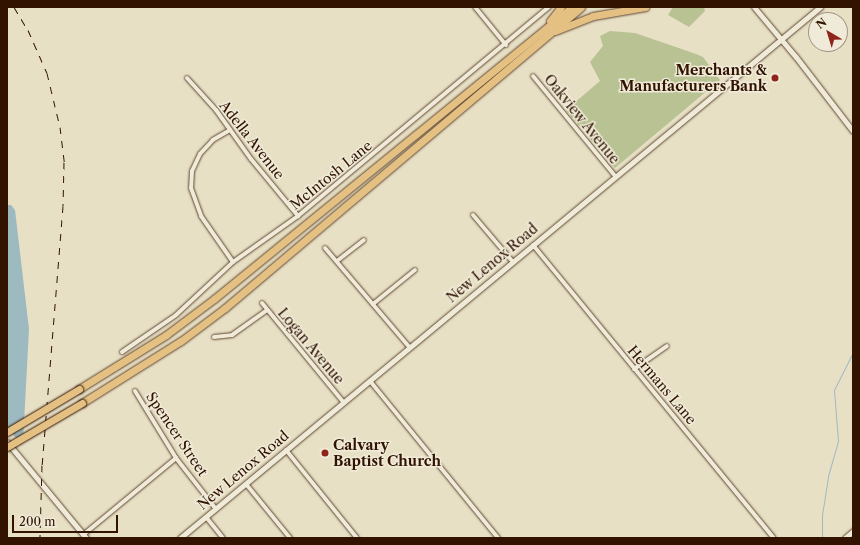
<!DOCTYPE html>
<html>
<head>
<meta charset="utf-8">
<style>
	body { margin:0 }
	#map { position:relative; width:860px; height:545px; overflow:hidden; background:#e8e0c5; font-family:"Libre Caslon Text",serif }
	div>[style] { position:absolute }
	[style*='--x'] { left:calc(var(--x)*1px); top:calc(var(--y)*1px); width:calc(var(--w)*1px); rotate:calc(var(--a)*1deg) }
	.green>* { inset:0; background:#b8c293 }
	.water>* { inset:0; background:#9ebac1 }
	.stream>* { height:1px; margin:-0.5px; padding:0 0.5px; transform-origin:0.5px; border-radius:0.5px; background:#9ebac1 }
	.roads { filter:drop-shadow(0 0 1px #5f4631) drop-shadow(0 0 1px #5f4631) }
	.minor>* { height:4px; margin:-2px; padding:0 2px; transform-origin:2px; border-radius:2px; background:#f0ebd9 }
	.tertiary>* { height:5px; margin:-2.5px; padding:0 2.5px; transform-origin:2.5px; border-radius:2.5px; background:#f0ebd9 }
	.motorway>* { height:7px; margin:-3.5px; padding:0 3.5px; transform-origin:3.5px; border-radius:3.5px; background:#e4c082 }
	.rail>* { height:1px; margin-top:-0.5px; transform-origin:0; background:repeating-linear-gradient(90deg,#311300 0 7px,transparent 0 14px) }
	.bridges { filter:drop-shadow(0 0 1px #311300) drop-shadow(0 0 1px #311300) }
	.motorway-bridge>* { height:7px; margin:-3.5px; padding:0 3.5px; transform-origin:3.5px; border-radius:3.5px; background:#e4c082 }
	.dots>* { width:11px; height:11px; translate:-50% -50%; box-sizing:border-box; border:2px solid #f0ebd9; border-radius:50% }
	span { translate:-50% -50%; white-space:nowrap; text-align:center; line-height:1.15; -webkit-text-stroke:3px #f0ebd9; paint-order:stroke }
	.poi-label { font-size:14px; color:#311300; font-weight:700 }
	.right { translate:-100% -50%; text-align:right }
	.left { translate:0 -50%; text-align:left }
	.street-label { font-size:14px; color:#311300 }
	.frame { position:absolute; inset:0; border:8px solid #311300; pointer-events:none }
	.north { position:absolute; left:808px; top:12px; width:40px; height:40px; box-sizing:border-box; background:#f0ebd9; border:1px solid #a49582; border-radius:50%; rotate:322deg; font-size:11px; font-weight:700; line-height:16px; text-align:center; color:#311300 }
	.north::after { content:''; display:block; margin:auto; width:14px; height:18px; background:#8f2418; clip-path:polygon(50% 0,100% 100%,50% 72%,0 100%) }
	.scale { position:absolute; left:12px; top:515px; width:106px; height:18px; box-sizing:border-box; border:2px solid #311300; border-top:0; padding-left:5px; font-size:12px; line-height:14px; white-space:nowrap; color:#311300; -webkit-text-stroke:3px #f0ebd9; paint-order:stroke }
</style>
</head>
<body>
<div id="map">
	<div class="green">
		<i style="clip-path:polygon(673px 7px,704px 7px,705px 11px,689px 27px,668px 15px)"></i>
		<i style="clip-path:polygon(610px 31px,635px 33px,696px 54px,703px 57px,720px 80px,615px 168px,566px 110px,600px 81px,590px 62px,603px 46px,600px 36px)"></i>
	</div>
	<div class="water">
		<i style="clip-path:polygon(7px 205px,11px 205px,15px 210px,29px 329px,23px 442px,19px 442px,7px 427px)"></i>
	</div>
	<div class="stream">
		<i style="--x:822;--y:538;--w:23;--a:-90"></i>
		<i style="--x:822;--y:515;--w:39;--a:-81"></i>
		<i style="--x:828;--y:476;--w:36;--a:-74"></i>
		<i style="--x:838;--y:441;--w:51;--a:-94.5"></i>
		<i style="--x:834;--y:390;--w:42;--a:-63.4"></i>
	</div>
	<div class="roads">
		<div class="minor">
			<i style="--x:475;--y:7;--w:49;--a:50.8"></i>
			<i style="--x:533;--y:76;--w:129;--a:50.6"></i>
			<i style="--x:187;--y:78;--w:43;--a:47.8"></i>
			<i style="--x:216;--y:110;--w:60;--a:54.5"></i>
			<i style="--x:251;--y:159;--w:74;--a:50.5"></i>
			<i style="--x:230;--y:130;--w:20;--a:150"></i>
			<i style="--x:213;--y:140;--w:19;--a:133"></i>
			<i style="--x:200;--y:154;--w:19;--a:115"></i>
			<i style="--x:192;--y:171;--w:17;--a:93"></i>
			<i style="--x:191;--y:188;--w:30;--a:70"></i>
			<i style="--x:201;--y:216;--w:56;--a:55.2"></i>
			<i style="--x:473;--y:215;--w:62;--a:49.6"></i>
			<i style="--x:533;--y:245;--w:379;--a:50.6"></i>
			<i style="--x:325;--y:248;--w:131;--a:49.6"></i>
			<i style="--x:337;--y:261;--w:34;--a:-38"></i>
			<i style="--x:262;--y:303;--w:129;--a:50.6"></i>
			<i style="--x:373;--y:304;--w:54;--a:-39"></i>
			<i style="--x:214;--y:337;--w:18;--a:-6"></i>
			<i style="--x:232;--y:335;--w:43;--a:-35.5"></i>
			<i style="--x:122;--y:352;--w:65;--a:-34.4"></i>
			<i style="--x:176;--y:315;--w:78;--a:-42.9"></i>
			<i style="--x:233;--y:262;--w:80;--a:-35.3"></i>
			<i style="--x:298;--y:216;--w:327;--a:-39.8"></i>
			<i style="--x:634;--y:369;--w:40;--a:-34.9"></i>
			<i style="--x:370;--y:381;--w:203;--a:50.8"></i>
			<i style="--x:135;--y:391;--w:79;--a:58.5"></i>
			<i style="--x:176;--y:458;--w:65;--a:51.9"></i>
			<i style="--x:286;--y:450;--w:113;--a:51.1"></i>
			<i style="--x:246;--y:484;--w:70;--a:50.8"></i>
			<i style="--x:206;--y:517;--w:27;--a:51"></i>
			<i style="--x:83;--y:535;--w:121;--a:-39.6"></i>
		</div>
		<div class="tertiary">
			<i style="--x:754;--y:7;--w:65;--a:50"></i>
			<i style="--x:796;--y:57;--w:93;--a:52.4"></i>
			<i style="--x:7;--y:442;--w:124;--a:50.5"></i>
			<i style="--x:180;--y:538;--w:832;--a:-39.68"></i>
			<i style="--x:845;--y:538;--w:11;--a:-41"></i>
		</div>
		<div class="motorway">
			<i style="--x:550;--y:21;--w:18;--a:-52"></i>
			<i style="--x:555;--y:31;--w:41;--a:-21.5"></i>
			<i style="--x:593;--y:16;--w:53;--a:-9.8"></i>
			<i style="--x:79;--y:389;--w:102;--a:-31.8"></i>
			<i style="--x:166;--y:335;--w:60;--a:-36.9"></i>
			<i style="--x:214;--y:299;--w:462;--a:-39.2"></i>
			<i style="--x:82;--y:403;--w:117;--a:-32.1"></i>
			<i style="--x:181;--y:341;--w:55;--a:-36.9"></i>
			<i style="--x:225;--y:308;--w:466;--a:-40.2"></i>
		</div>
	</div>
	<div class="rail">
		<i style="--x:14;--y:7;--w:27;--a:59"></i>
		<i style="--x:28;--y:30;--w:47;--a:66.2"></i>
		<i style="--x:47;--y:73;--w:56;--a:76.5"></i>
		<i style="--x:60;--y:127;--w:35;--a:83"></i>
		<i style="--x:64;--y:162;--w:44;--a:91.3"></i>
		<i style="--x:63;--y:206;--w:260;--a:94.6"></i>
		<i style="--x:42;--y:465;--w:73;--a:91.6"></i>
	</div>
	<div class="bridges">
		<div class="motorway-bridge">
			<i style="--x:7;--y:432;--w:84;--a:-30.8"></i>
			<i style="--x:7;--y:447;--w:87;--a:-30.4"></i>
		</div>
	</div>
	<div class="dots">
		<i style="left:775px;top:78px;background:#8f2418"></i>
		<i style="left:325px;top:453px;background:#8f2418"></i>
	</div>
	<div class="poi-label">
		<span class="right" style="left:767px;top:78px">Merchants &amp;<br>Manufacturers Bank</span>
		<span class="left" style="left:333px;top:453px">Calvary<br>Baptist Church</span>
	</div>
	<div class="street-label">
		<span style="left:582px;top:119px;rotate:51deg">Oakview Avenue</span>
		<span style="left:252px;top:140px;rotate:52deg">Adella Avenue</span>
		<span style="left:331px;top:175px;rotate:-39deg">McIntosh Lane</span>
		<span style="left:492px;top:263px;rotate:-40deg">New Lenox Road</span>
		<span style="left:311px;top:346px;rotate:50deg">Logan Avenue</span>
		<span style="left:662px;top:385px;rotate:50deg">Hermans Lane</span>
		<span style="left:177px;top:434px;rotate:56deg">Spencer Street</span>
		<span style="left:243px;top:470px;rotate:-40deg">New Lenox Road</span>
	</div>
	<div class="frame"></div>
	<div class="north">N</div>
	<div class="scale">200 m</div>
</div>
</body>
</html>
